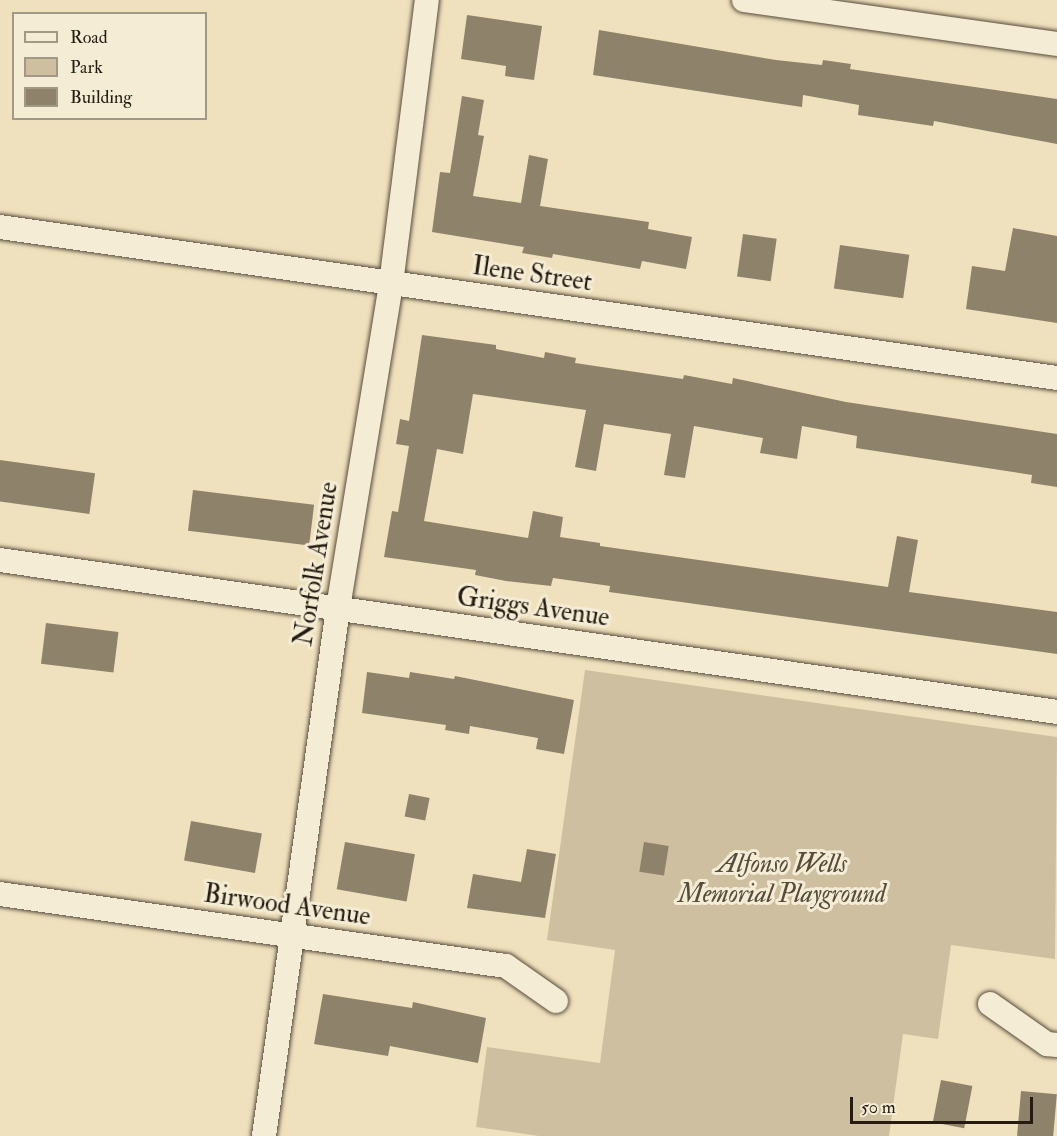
<!DOCTYPE html>
<html>
<head>
<meta charset="utf-8">
<style>
	body { margin:0 }
	#map { position:relative; width:1057px; height:1136px; overflow:hidden; background:#f0e1be; font-family:"IM FELL Double Pica",serif }
	div>[style] { position:absolute }
	[style*='--x'] { left:calc(var(--x)*1px); top:calc(var(--y)*1px); width:calc(var(--w)*1px); rotate:calc(var(--a)*1deg) }
	.green>* { inset:0; background:#cdbfa0 }
	.building>* { inset:0; background:#8f826a; transform-origin:0 0 }
	.roads { filter:drop-shadow(0 0 2px #584c3c) drop-shadow(0 0 2px #584c3c) }
	.street>* { height:24px; margin:-12px; padding:0 12px; transform-origin:12px; border-radius:12px; background:#f5ecd5 }
	span { translate:-50% -50%; white-space:nowrap; text-align:center; line-height:1.15; -webkit-text-stroke:6px #f5ecd5; paint-order:stroke }
	.street-label { font-size:26px; color:#251b10 }
	.park-label { font-size:26px; color:#574c3b; font-style:italic }
	.legend { position:absolute; left:12px; top:12px; width:195px; height:108px; box-sizing:border-box; background:#f5ecd5; border:2px solid #a29886; margin:0; padding:8px 10px; list-style:none; font-size:18px; color:#251b10 }
	.legend li { display:flex; align-items:center; gap:12px; height:30px }
	.legend b { width:30px; border:2px solid #a29886 }
	.scale { position:absolute; left:850px; top:1097px; width:183px; height:27px; box-sizing:border-box; border:3px solid #251b10; border-top:0; padding-left:8px; font-size:18px; line-height:21px; white-space:nowrap; color:#251b10; -webkit-text-stroke:4px #f5ecd5; paint-order:stroke }
</style>
</head>
<body>
<div id="map">
	<div class="green">
		<i style="clip-path:polygon(585px 670px,1057px 737px,1055px 959px,951px 945px,938px 1039px,903px 1034px,889px 1136px,539px 1136px,476px 1127px,487px 1047px,600px 1063px,615px 950px,547px 940px)"></i>
	</div>
	<div class="building">
		<i style="clip-path:polygon(467px 15px,542px 26px,534px 80px,505px 76px,506px 66px,461px 59px)"></i>
		<i style="clip-path:polygon(599px 30px,776px 60px,822px 65px,823px 60px,851px 64px,850px 69px,1057px 99px,1057px 144px,934px 121px,933px 126px,858px 115px,859px 105px,803px 95px,802px 107px,593px 75px)"></i>
		<i style="clip-path:polygon(462px 96px,484px 100px,478px 135px,484px 136px,473px 196px,521px 203px,529px 155px,548px 159px,540px 206px,649px 222px,648px 229px,692px 237px,686px 269px,642px 261px,640px 269px,553px 254px,552px 258px,522px 253px,524px 247px,432px 232px,440px 172px,450px 173px)"></i>
		<i style="clip-path:polygon(1013px 228px,1057px 236px,1057px 323px,966px 309px,972px 266px,1005px 271px)"></i>
		<i style="left:743px;top:234px;width:34px;height:43px;rotate:8deg"></i>
		<i style="left:840px;top:245px;width:70px;height:44px;rotate:8deg"></i>
		<i style="clip-path:polygon(422px 335px,496px 345px,496px 349px,544px 358px,545px 352px,576px 358px,575px 363px,683px 379px,684px 375px,732px 384px,733px 378px,846px 402px,1057px 434px,1057px 487px,1031px 483px,1032px 475px,856px 448px,857px 436px,802px 426px,797px 459px,760px 453px,763px 438px,694px 426px,685px 478px,664px 475px,671px 434px,604px 424px,596px 471px,575px 467px,586px 410px,473px 394px,463px 454px,437px 449px,424px 521px,528px 538px,533px 511px,563px 517px,560px 537px,600px 543px,600px 546px,888px 587px,897px 536px,918px 540px,909px 592px,1057px 612px,1057px 654px,609px 592px,610px 586px,553px 578px,551px 586px,506px 581px,475px 575px,476px 570px,384px 557px,392px 511px,398px 512px,409px 446px,396px 444px,400px 419px,409px 421px)"></i>
		<i style="left:0;top:460px;width:96px;height:41px;rotate:8deg"></i>
		<i style="left:193px;top:490px;width:122px;height:41px;rotate:7deg"></i>
		<i style="left:46px;top:623px;width:73px;height:41px;rotate:7deg"></i>
		<i style="clip-path:polygon(367px 672px,409px 678px,410px 672px,454px 679px,455px 676px,574px 700px,564px 754px,536px 749px,538px 738px,470px 726px,469px 734px,445px 730px,446px 725px,362px 713px)"></i>
		<i style="left:409px;top:794px;width:21px;height:23px;rotate:11deg"></i>
		<i style="left:191px;top:821px;width:72px;height:40px;rotate:10deg"></i>
		<i style="left:345px;top:842px;width:71px;height:48px;rotate:10deg"></i>
		<i style="left:644px;top:842px;width:25px;height:30px;rotate:9deg"></i>
		<i style="clip-path:polygon(527px 849px,556px 854px,545px 918px,467px 908px,473px 874px,521px 882px)"></i>
		<i style="clip-path:polygon(323px 994px,412px 1008px,413px 1002px,486px 1018px,478px 1063px,390px 1046px,388px 1056px,314px 1044px)"></i>
		<i style="left:941px;top:1080px;width:32px;height:43px;rotate:11deg"></i>
		<i style="left:1021px;top:1091px;width:36px;height:45px;rotate:5deg"></i>
	</div>
	<div class="roads">
		<div class="street">
			<i style="--x:744;--y:0;--w:316;--a:8"></i>
			<i style="--x:0;--y:227;--w:1068;--a:8.13"></i>
			<i style="--x:0;--y:560;--w:1068;--a:8.18"></i>
			<i style="--x:0;--y:894;--w:511;--a:8.1"></i>
			<i style="--x:506;--y:966;--w:61;--a:35"></i>
			<i style="--x:990;--y:1004;--w:70;--a:35.1"></i>
			<i style="--x:1047;--y:1044;--w:10;--a:6"></i>
			<i style="--x:264;--y:1136;--w:533;--a:-82.02"></i>
			<i style="--x:338;--y:608;--w:328;--a:-80.7"></i>
			<i style="--x:391;--y:284;--w:286;--a:-82.8"></i>
		</div>
	</div>
	<div class="street-label">
		<span style="left:532px;top:275px;rotate:8deg">Ilene Street</span>
		<span style="left:317px;top:564px;rotate:-81deg">Norfolk Avenue</span>
		<span style="left:533px;top:608px;rotate:8deg">Griggs Avenue</span>
		<span style="left:287px;top:906px;rotate:8deg">Birwood Avenue</span>
	</div>
	<div class="park-label">
		<span style="left:782px;top:880px">Alfonso Wells<br>Memorial Playground</span>
	</div>
	<ul class="legend">
	<li><b style="height:8px;background:#f5ecd5"></b>Road</li>
	<li><b style="height:16px;background:#cdbfa0"></b>Park</li>
	<li><b style="height:16px;background:#8f826a"></b>Building</li>
	</ul>
	<div class="scale">50 m</div>
</div>
</body>
</html>
